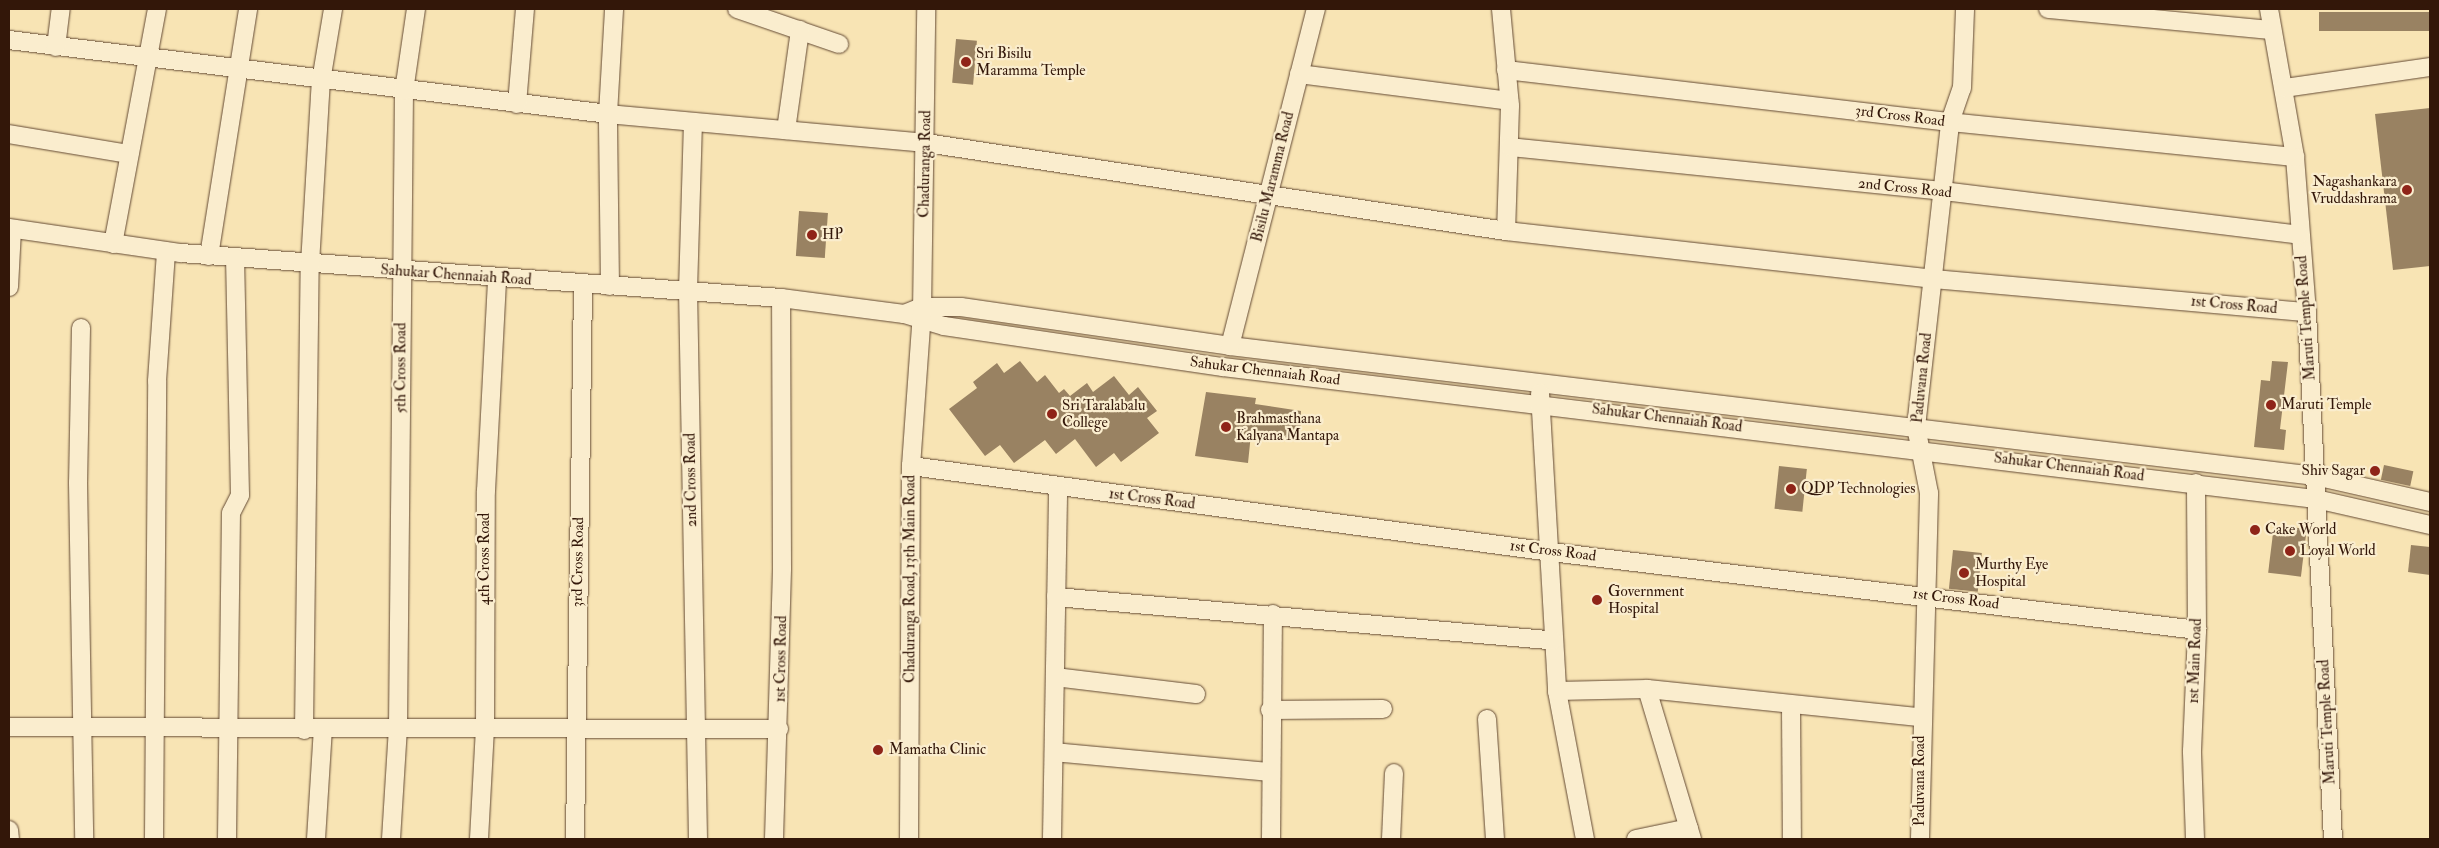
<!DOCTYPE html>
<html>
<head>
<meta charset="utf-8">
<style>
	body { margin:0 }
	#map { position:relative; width:2439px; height:848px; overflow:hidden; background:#f8e4b4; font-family:"IM FELL Double Pica",serif }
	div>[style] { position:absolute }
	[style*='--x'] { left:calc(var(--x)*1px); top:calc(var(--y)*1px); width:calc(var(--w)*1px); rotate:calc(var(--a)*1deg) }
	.building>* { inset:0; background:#998262; transform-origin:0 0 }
	.roads { filter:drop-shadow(0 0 1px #644a34) drop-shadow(0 0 1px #644a34) }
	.minor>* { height:18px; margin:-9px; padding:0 9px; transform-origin:9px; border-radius:9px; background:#faedce }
	.dots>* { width:14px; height:14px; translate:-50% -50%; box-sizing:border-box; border:2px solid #faedce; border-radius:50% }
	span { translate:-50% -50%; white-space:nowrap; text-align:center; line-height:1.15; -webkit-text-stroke:4.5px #faedce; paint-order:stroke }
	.poi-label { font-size:15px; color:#331709 }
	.left { translate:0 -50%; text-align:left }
	.right { translate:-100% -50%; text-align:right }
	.street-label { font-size:15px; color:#331709 }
	.frame { position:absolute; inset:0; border:10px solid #331709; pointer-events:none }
</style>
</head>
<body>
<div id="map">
	<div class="building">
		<i style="left:2430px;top:12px;width:19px;height:111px;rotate:90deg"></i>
		<i style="left:956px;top:39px;width:21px;height:44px;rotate:5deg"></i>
		<i style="clip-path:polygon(2430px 108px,2430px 266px,2393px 270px,2375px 114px)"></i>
		<i style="left:799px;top:211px;width:29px;height:45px;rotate:4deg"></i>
		<i style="clip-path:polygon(1020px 361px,1037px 382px,1045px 375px,1059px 393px,1064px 389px,1070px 396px,1087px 383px,1093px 392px,1114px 376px,1129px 395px,1138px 387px,1157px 411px,1147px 418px,1159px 433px,1121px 462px,1114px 453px,1096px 467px,1075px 439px,1056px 454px,1045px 440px,1014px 463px,1000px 445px,985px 456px,949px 409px,977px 388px,973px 382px,997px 363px,1004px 373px)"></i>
		<i style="clip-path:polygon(2272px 361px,2288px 362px,2280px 429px,2286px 430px,2284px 450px,2254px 447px,2261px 380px,2270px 381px)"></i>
		<i style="clip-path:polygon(1206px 392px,1256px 398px,1255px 404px,1301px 411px,1300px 439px,1251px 434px,1248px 463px,1195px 456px)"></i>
		<i style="left:2384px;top:465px;width:30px;height:15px;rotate:12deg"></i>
		<i style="left:1779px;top:466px;width:28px;height:43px;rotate:6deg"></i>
		<i style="left:2274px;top:525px;width:33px;height:48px;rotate:7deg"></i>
		<i style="clip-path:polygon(2411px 545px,2430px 547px,2430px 575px,2408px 572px)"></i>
		<i style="left:1953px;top:550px;width:29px;height:39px;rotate:6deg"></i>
	</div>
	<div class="roads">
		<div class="minor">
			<i style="--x:737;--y:9;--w:108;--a:18.9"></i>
			<i style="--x:1501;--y:9;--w:97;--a:84.7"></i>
			<i style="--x:1510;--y:106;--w:125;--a:91.8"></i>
			<i style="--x:2048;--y:9;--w:225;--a:5.4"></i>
			<i style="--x:2269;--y:9;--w:150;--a:80"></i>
			<i style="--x:2295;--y:157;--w:155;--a:85.6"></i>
			<i style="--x:2307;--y:312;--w:528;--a:87.18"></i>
			<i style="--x:9;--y:40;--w:604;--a:7.04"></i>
			<i style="--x:608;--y:114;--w:319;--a:5.2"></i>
			<i style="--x:926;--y:143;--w:587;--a:8.63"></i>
			<i style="--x:1506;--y:231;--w:431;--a:6.4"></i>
			<i style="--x:1934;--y:279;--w:374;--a:5.1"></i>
			<i style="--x:56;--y:47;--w:38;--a:-83"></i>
			<i style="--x:1506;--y:70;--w:447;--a:6.7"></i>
			<i style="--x:1950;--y:122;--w:347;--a:5.8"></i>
			<i style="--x:1299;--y:74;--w:212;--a:7.3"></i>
			<i style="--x:2284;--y:88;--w:148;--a:-8.2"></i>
			<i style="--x:517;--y:104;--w:95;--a:-85.2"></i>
			<i style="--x:693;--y:122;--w:167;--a:91.7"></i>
			<i style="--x:688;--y:289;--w:550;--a:88.96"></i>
			<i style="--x:786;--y:130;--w:101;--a:-82"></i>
			<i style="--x:9;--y:134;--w:122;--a:9.5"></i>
			<i style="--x:1510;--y:147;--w:435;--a:5.8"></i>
			<i style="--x:1943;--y:191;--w:359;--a:7"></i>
			<i style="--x:9;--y:228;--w:174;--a:8.3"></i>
			<i style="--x:181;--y:253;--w:602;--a:4.29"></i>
			<i style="--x:781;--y:298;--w:124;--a:7.4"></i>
			<i style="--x:904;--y:314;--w:42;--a:16.7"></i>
			<i style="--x:944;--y:326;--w:282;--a:8.4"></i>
			<i style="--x:1223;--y:367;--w:1101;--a:6.89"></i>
			<i style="--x:2316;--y:499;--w:117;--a:12.8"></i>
			<i style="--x:113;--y:244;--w:239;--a:-79.4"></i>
			<i style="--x:209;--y:256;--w:250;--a:-81"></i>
			<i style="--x:610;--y:286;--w:172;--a:-90.7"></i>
			<i style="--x:608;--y:114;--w:105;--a:-86.7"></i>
			<i style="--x:9;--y:287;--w:58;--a:-87"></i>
			<i style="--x:904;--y:314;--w:18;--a:-22"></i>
			<i style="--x:921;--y:307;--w:40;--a:0"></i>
			<i style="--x:961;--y:307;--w:272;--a:8.2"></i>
			<i style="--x:1230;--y:346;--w:1093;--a:6.83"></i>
			<i style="--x:2315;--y:476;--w:118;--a:12.7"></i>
			<i style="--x:81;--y:328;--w:155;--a:91.1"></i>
			<i style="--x:78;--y:483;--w:356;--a:89"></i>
			<i style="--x:1230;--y:346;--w:348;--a:-75.7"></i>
			<i style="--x:1540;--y:393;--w:298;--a:86.7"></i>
			<i style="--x:1557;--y:691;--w:151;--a:79.3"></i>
			<i style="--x:911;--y:466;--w:646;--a:7.65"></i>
			<i style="--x:1551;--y:552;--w:651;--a:6.88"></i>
			<i style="--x:1056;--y:597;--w:498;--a:5"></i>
			<i style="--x:1055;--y:677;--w:142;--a:6.9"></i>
			<i style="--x:1647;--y:689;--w:157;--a:73.3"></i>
			<i style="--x:1557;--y:691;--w:90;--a:-1.3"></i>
			<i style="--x:1647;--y:689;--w:274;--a:5.9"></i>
			<i style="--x:1791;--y:706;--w:133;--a:89.6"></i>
			<i style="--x:1270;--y:710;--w:113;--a:-0.5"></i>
			<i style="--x:1487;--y:719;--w:120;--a:86.2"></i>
			<i style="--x:9;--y:727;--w:770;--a:0.15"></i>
			<i style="--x:304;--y:730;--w:466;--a:-89.3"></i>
			<i style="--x:310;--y:264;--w:183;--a:-86.6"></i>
			<i style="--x:321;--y:81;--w:73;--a:-80.5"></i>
			<i style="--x:1054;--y:752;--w:217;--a:5.3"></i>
			<i style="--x:9;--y:830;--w:9;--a:84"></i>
			<i style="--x:154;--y:839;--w:458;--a:-89.6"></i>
			<i style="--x:157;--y:381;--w:130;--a:-86"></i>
			<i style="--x:227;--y:839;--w:326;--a:-89.3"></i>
			<i style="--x:231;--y:513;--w:20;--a:-63"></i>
			<i style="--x:240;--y:495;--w:237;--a:-91.2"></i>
			<i style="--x:316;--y:839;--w:110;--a:-86.4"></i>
			<i style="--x:391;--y:839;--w:111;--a:-86.4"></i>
			<i style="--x:398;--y:728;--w:637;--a:-89.46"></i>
			<i style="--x:404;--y:91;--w:83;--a:-81.7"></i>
			<i style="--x:479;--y:839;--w:112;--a:-86.9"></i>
			<i style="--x:485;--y:727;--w:236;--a:-89.8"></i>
			<i style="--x:486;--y:491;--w:212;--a:-87"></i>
			<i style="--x:575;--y:839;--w:555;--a:-89.17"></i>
			<i style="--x:774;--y:839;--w:271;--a:-88.3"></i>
			<i style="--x:782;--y:568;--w:270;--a:-90.2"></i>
			<i style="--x:909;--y:839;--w:373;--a:-89.7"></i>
			<i style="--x:911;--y:466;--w:153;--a:-85.9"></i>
			<i style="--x:922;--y:313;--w:304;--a:-89.2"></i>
			<i style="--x:1052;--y:839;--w:352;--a:-89"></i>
			<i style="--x:1271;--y:839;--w:225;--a:-89.5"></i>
			<i style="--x:1391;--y:839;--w:66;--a:-87.4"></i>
			<i style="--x:1636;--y:839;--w:54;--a:-11.7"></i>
			<i style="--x:1920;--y:839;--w:346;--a:-88.5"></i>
			<i style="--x:1929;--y:493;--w:67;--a:-101.1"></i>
			<i style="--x:1916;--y:427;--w:307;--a:-83.6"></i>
			<i style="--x:1950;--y:122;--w:36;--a:-71"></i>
			<i style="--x:1962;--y:88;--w:79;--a:-87.8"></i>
			<i style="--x:2195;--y:839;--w:88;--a:-92"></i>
			<i style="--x:2192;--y:751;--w:121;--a:-87.6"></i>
			<i style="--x:2197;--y:630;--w:147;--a:-90.4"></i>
		</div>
	</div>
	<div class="dots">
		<i style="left:966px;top:62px;background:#8f2418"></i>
		<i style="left:2407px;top:190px;background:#8f2418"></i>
		<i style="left:812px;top:235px;background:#8f2418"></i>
		<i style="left:2271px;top:405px;background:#8f2418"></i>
		<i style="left:1052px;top:414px;background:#8f2418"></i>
		<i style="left:1226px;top:427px;background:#8f2418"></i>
		<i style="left:2375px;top:471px;background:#8f2418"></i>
		<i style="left:1791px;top:489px;background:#8f2418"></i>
		<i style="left:2255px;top:530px;background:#8f2418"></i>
		<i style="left:2290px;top:551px;background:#8f2418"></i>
		<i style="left:1964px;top:573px;background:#8f2418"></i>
		<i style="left:1597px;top:600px;background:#8f2418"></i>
		<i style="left:878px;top:750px;background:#8f2418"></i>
	</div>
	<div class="poi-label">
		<span class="left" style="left:976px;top:62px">Sri Bisilu<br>Maramma Temple</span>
		<span class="right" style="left:2397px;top:190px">Nagashankara<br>Vruddashrama</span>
		<span class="left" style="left:822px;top:235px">HP</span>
		<span class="left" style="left:1062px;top:414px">Sri Taralabalu<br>College</span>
		<span class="left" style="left:2281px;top:405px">Maruti Temple</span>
		<span class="left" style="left:1236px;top:427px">Brahmasthana<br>Kalyana Mantapa</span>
		<span class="right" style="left:2365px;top:471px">Shiv Sagar</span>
		<span class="left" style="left:1801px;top:489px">QDP Technologies</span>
		<span class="left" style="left:2265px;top:530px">Cake World</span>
		<span class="left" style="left:2300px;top:551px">Loyal World</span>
		<span class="left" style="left:1975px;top:573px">Murthy Eye<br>Hospital</span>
		<span class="left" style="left:1608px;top:600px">Government<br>Hospital</span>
		<span class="left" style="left:889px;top:750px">Mamatha Clinic</span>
	</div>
	<div class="street-label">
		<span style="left:1900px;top:116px;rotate:7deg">3rd Cross Road</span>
		<span style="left:925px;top:164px;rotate:-89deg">Chaduranga Road</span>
		<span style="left:1273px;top:177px;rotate:-76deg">Bisilu Maramma Road</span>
		<span style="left:1905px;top:188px;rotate:6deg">2nd Cross Road</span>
		<span style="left:456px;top:275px;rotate:4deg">Sahukar Chennaiah Road</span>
		<span style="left:2234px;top:305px;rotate:5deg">1st Cross Road</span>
		<span style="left:2306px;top:318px;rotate:-94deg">Maruti Temple Road</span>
		<span style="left:401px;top:368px;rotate:-90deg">5th Cross Road</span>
		<span style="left:1265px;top:371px;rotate:7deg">Sahukar Chennaiah Road</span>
		<span style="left:1922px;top:378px;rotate:-84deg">Paduvana Road</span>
		<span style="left:1667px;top:418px;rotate:7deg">Sahukar Chennaiah Road</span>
		<span style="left:2069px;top:467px;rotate:7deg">Sahukar Chennaiah Road</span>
		<span style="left:691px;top:480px;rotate:-91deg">2nd Cross Road</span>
		<span style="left:1152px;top:499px;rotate:7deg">1st Cross Road</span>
		<span style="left:1553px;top:551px;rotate:7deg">1st Cross Road</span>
		<span style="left:485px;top:559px;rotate:-90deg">4th Cross Road</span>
		<span style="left:578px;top:562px;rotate:-89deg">3rd Cross Road</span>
		<span style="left:910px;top:579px;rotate:-90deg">Chaduranga Road, 13th Main Road</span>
		<span style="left:1956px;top:599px;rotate:7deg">1st Cross Road</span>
		<span style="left:781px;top:659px;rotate:-89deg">1st Cross Road</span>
		<span style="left:2195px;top:661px;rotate:-88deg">1st Main Road</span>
		<span style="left:2327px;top:722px;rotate:-93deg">Maruti Temple Road</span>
		<span style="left:1920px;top:781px;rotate:-90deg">Paduvana Road</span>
	</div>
	<div class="frame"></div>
</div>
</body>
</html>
